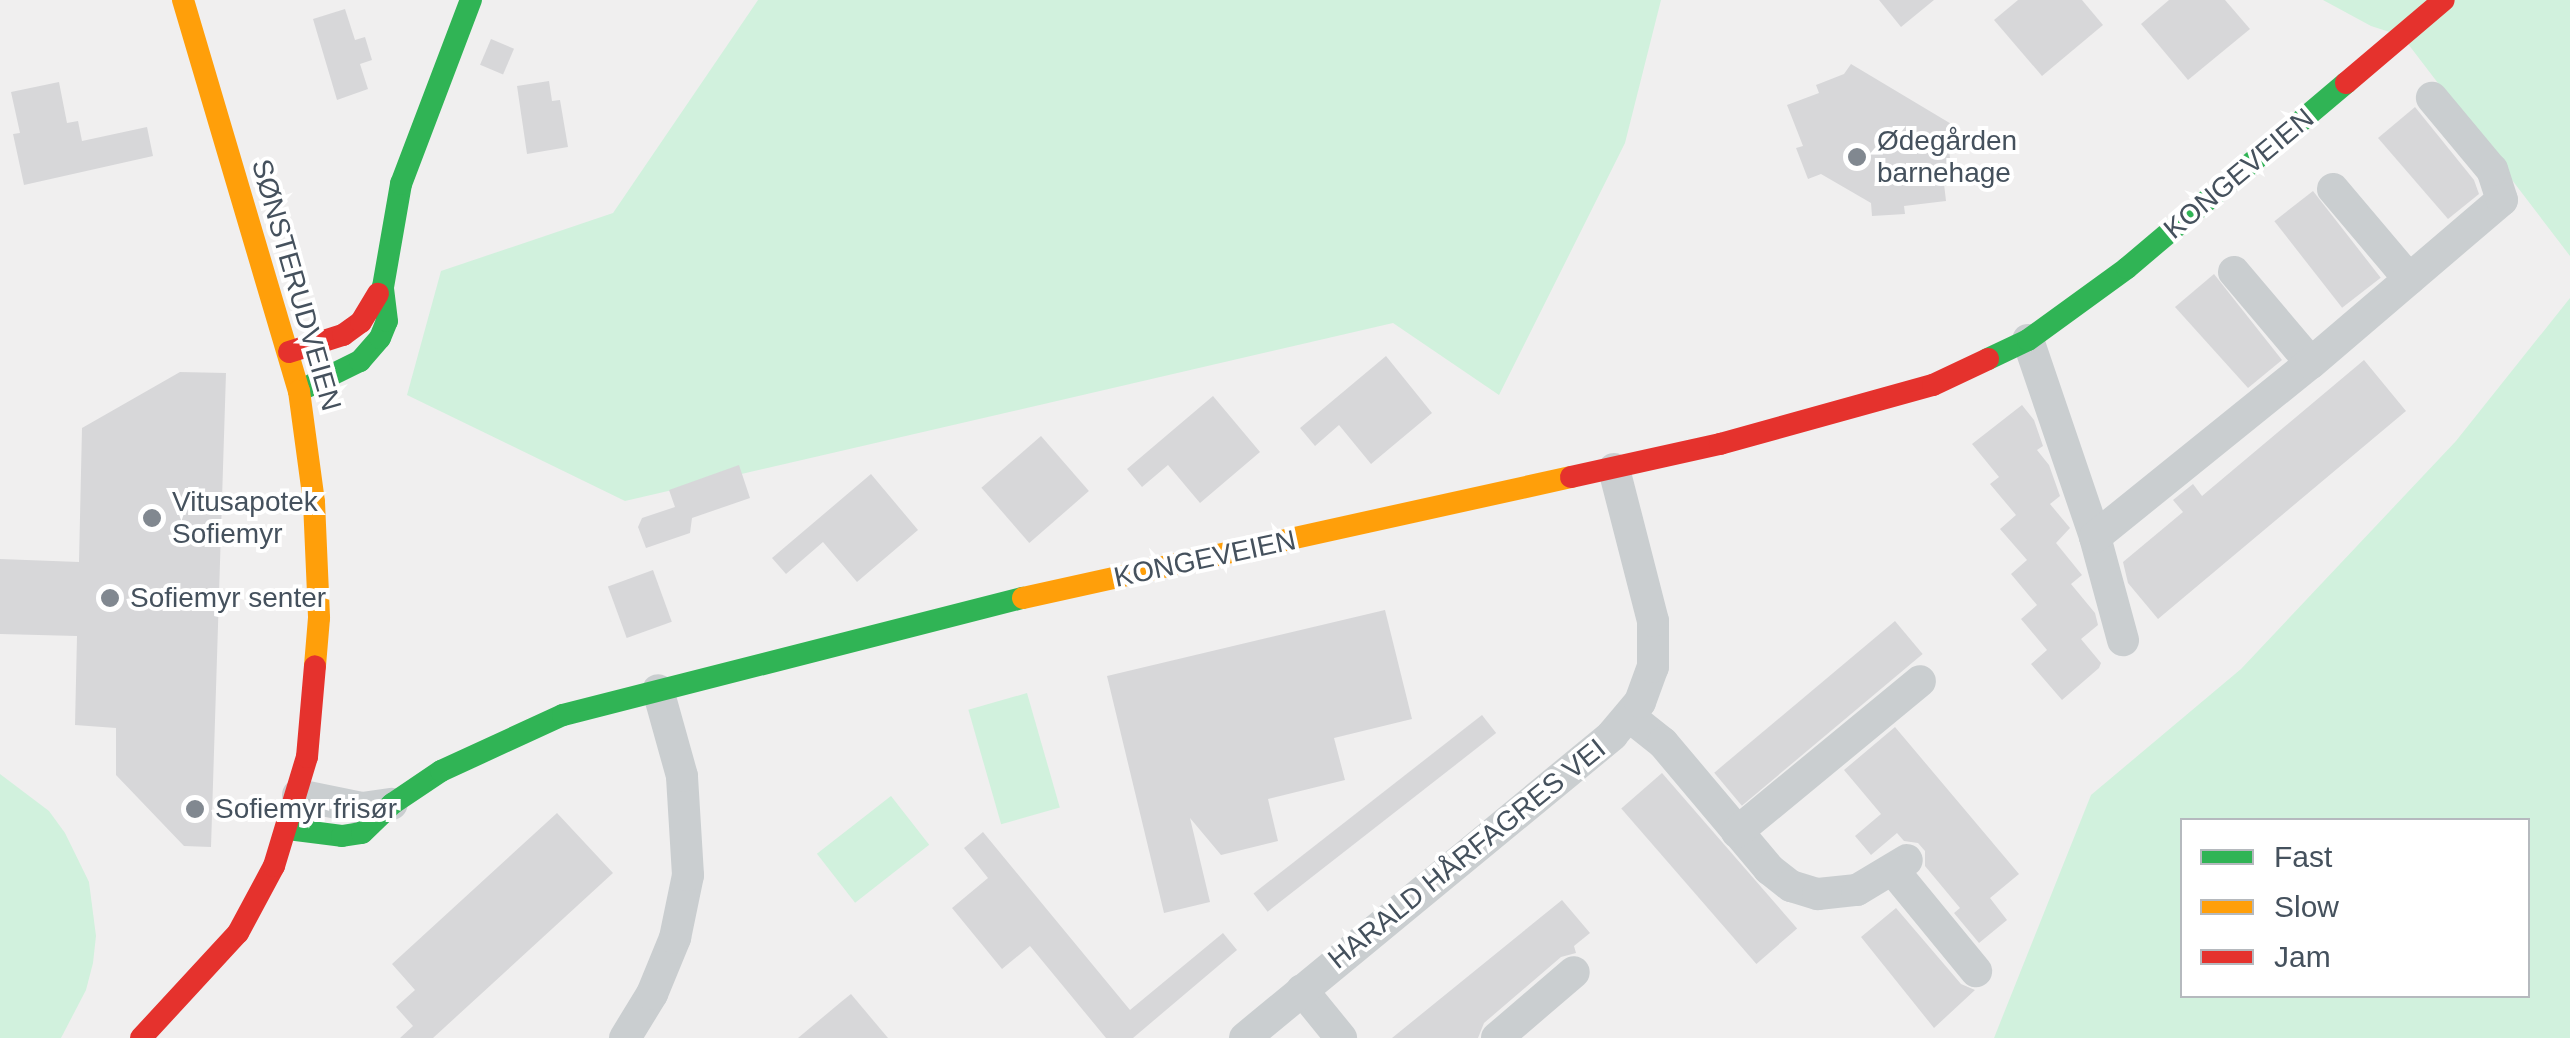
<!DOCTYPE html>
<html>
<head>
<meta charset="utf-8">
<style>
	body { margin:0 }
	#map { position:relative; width:2570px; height:1038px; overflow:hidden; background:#f0efef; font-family:Helvetica,sans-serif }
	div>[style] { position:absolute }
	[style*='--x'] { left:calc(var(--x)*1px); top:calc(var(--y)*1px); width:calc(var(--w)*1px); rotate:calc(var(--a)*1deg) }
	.green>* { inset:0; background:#d1f1dd; transform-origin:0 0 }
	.building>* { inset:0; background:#d7d7d9; transform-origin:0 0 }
	.street>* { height:32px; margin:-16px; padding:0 16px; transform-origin:16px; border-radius:16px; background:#caced0 }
	.fast>* { height:22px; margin:-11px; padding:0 11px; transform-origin:11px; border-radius:11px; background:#30b455 }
	.slow>* { height:22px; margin:-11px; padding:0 11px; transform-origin:11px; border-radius:11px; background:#ff9f0a }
	.jam>* { height:22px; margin:-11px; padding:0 11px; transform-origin:11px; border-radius:11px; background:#e5322d }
	.dots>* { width:28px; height:28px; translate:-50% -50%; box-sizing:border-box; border:5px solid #fff; border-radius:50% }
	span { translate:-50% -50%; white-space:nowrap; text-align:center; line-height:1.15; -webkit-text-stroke:8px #fff; paint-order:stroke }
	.poi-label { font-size:28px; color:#45515d }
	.left { translate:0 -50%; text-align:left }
	.street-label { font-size:28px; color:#45515d }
	.legend { position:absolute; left:2180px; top:818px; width:350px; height:180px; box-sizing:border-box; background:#fff; border:2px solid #b5b9be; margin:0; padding:12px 18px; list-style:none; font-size:30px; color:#45515d }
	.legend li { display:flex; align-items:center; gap:20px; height:50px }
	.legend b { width:50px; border:2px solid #b5b9be }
</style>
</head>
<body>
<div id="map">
	<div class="green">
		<i style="clip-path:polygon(758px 0,1661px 0,1625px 143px,1499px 395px,1393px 323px,625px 501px,407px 395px,441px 271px,613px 213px)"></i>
		<i style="clip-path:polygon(2323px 0,2570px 0,2570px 256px,2402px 36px,2371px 26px)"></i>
		<i style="clip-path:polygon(evenodd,2570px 298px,2570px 1038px,1994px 1038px,2091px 795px,2241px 669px,2456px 441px,2570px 298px,2182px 820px,2528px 820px,2528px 996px,2182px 996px,2182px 820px)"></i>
		<i style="left:1027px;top:693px;width:119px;height:61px;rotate:74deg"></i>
		<i style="clip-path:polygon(0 774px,49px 811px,65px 833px,89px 882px,96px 936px,93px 963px,86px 990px,61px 1038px,0 1038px)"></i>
		<i style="left:891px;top:796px;width:62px;height:94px;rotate:52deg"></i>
	</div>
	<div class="building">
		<i style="clip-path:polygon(1879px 0,1934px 0,1901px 27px)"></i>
		<i style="clip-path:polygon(2018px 0,2082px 0,2103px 25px,2042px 76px,1994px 20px)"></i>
		<i style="clip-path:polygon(2169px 0,2225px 0,2250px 29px,2188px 80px,2141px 24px)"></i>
		<i style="clip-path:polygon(345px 9px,355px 40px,365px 37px,372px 60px,360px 64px,368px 89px,337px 100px,313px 19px)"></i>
		<i style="left:491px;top:39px;width:25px;height:28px;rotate:23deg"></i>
		<i style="clip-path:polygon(1851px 64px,1953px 125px,1947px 135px,1951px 166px,1942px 167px,1946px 201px,1904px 206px,1905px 214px,1872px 216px,1871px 203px,1821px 174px,1808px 179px,1796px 148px,1803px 146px,1787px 105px,1819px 93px,1816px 85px,1844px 74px)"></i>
		<i style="clip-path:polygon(549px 81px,552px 101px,560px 100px,568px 147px,527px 154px,517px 86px)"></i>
		<i style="clip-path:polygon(59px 82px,67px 123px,78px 121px,82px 141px,147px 127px,153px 156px,24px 185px,13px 134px,20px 133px,11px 92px)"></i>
		<i style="clip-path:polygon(2415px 107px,2474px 180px,2479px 194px,2448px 219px,2378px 138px)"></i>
		<i style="left:2313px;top:191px;width:110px;height:49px;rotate:52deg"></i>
		<i style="clip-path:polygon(2214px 274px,2282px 360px,2248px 388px,2175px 307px)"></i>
		<i style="clip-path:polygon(1386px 356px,1432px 413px,1371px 464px,1339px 425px,1315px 446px,1300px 428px)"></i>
		<i style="clip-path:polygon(2364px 360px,2406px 411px,2158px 619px,2128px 583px,2123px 562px,2183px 512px,2173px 500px,2193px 484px,2202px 496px)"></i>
		<i style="clip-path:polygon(180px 372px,226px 373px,211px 847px,184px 846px,116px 775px,116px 728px,75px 725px,77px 636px,0 634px,0 559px,79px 562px,82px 428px)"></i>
		<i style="clip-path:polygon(1213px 396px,1260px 452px,1200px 503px,1168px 465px,1142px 487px,1127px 469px)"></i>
		<i style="clip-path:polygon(2022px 405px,2034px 420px,2043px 446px,2037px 450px,2049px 465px,2060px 496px,2050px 504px,2070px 528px,2056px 543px,2082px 575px,2071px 584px,2095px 613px,2098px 625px,2081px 639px,2101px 663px,2099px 668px,2062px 700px,2031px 664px,2047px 650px,2021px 619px,2037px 605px,2011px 574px,2027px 560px,2000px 529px,2016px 515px,1990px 484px,1999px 477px,1972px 444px)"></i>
		<i style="left:1041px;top:436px;width:73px;height:79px;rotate:49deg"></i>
		<i style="clip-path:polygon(739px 465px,750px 498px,692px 518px,690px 533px,646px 548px,638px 527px,642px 518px,675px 507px,669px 490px)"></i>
		<i style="clip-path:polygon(871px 474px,918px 530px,857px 582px,823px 542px,786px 574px,772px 558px)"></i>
		<i style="left:653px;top:570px;width:55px;height:48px;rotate:70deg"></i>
		<i style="clip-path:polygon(1385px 610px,1412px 719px,1334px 738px,1345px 780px,1268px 799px,1278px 841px,1221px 855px,1190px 818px,1210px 902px,1164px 913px,1107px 676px)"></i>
		<i style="left:1895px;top:621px;width:43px;height:236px;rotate:50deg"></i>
		<i style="left:1482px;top:715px;width:23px;height:290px;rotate:52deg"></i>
		<i style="clip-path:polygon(1895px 727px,2019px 874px,1990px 898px,2007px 920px,1979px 943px,1954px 913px,1960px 908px,1925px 866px,1925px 851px,1918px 843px,1904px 841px,1897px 833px,1871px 855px,1855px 836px,1881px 814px,1844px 770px)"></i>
		<i style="left:1662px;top:773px;width:206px;height:54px;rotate:49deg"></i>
		<i style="clip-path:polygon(557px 813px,613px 873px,433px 1038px,400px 1038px,413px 1026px,396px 1007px,415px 990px,392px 964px)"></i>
		<i style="clip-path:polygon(983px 832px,1130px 1010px,1223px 933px,1237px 950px,1133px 1038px,1106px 1038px,1030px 946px,1002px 969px,952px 908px,988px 878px,964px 848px)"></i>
		<i style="clip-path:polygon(1562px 900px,1590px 933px,1574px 946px,1576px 953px,1561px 957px,1484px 1023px,1478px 1038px,1392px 1038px)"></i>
		<i style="clip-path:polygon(1896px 908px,1961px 984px,1975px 990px,1934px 1028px,1861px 937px)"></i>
		<i style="clip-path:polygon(851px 994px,888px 1038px,798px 1038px,841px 1002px)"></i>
	</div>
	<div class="street">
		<i style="--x:2333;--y:189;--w:118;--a:49.8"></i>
		<i style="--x:2234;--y:272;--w:119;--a:49.8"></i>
		<i style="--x:2028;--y:340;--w:208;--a:71.2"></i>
		<i style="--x:2095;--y:537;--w:107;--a:74.8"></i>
		<i style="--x:2095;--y:537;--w:277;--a:-38.9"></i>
		<i style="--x:2311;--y:363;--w:251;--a:-40.5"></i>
		<i style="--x:2502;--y:200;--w:32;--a:-108"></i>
		<i style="--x:2492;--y:170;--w:94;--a:-129.8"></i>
		<i style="--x:1629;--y:716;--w:43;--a:38.5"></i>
		<i style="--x:1663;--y:743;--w:165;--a:49.9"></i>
		<i style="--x:1769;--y:869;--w:28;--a:38"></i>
		<i style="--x:1791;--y:886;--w:28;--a:17"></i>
		<i style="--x:1818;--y:894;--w:39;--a:-6"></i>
		<i style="--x:1857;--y:890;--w:58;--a:-31"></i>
		<i style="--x:298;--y:795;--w:65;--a:11.5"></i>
		<i style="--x:362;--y:808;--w:30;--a:-8"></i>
		<i style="--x:1737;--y:832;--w:237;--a:-39.5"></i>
		<i style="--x:1893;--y:870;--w:131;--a:50.6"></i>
		<i style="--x:1302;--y:990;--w:62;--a:50.9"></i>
		<i style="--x:625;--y:1038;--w:52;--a:-58.5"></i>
		<i style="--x:652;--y:994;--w:61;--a:-67.7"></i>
		<i style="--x:675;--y:938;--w:64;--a:-78.3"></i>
		<i style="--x:688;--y:875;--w:99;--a:-93.5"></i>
		<i style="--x:682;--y:776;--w:89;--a:-105.6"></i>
		<i style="--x:1245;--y:1038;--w:476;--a:-39.5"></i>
		<i style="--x:1612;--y:735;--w:43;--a:-49.7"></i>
		<i style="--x:1640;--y:702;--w:37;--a:-70"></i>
		<i style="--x:1653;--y:667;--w:46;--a:-90"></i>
		<i style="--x:1653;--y:621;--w:157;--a:-104.4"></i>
		<i style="--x:1497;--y:1038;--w:101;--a:-40.6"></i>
	</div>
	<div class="fast">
		<i style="--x:1988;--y:359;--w:44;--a:-25.4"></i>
		<i style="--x:2028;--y:340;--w:122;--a:-36"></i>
		<i style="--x:2127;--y:268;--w:287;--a:-40.2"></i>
		<i style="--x:299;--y:391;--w:68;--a:-26.2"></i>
		<i style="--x:360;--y:361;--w:30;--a:-49"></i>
		<i style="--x:380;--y:338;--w:18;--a:-68"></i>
		<i style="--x:387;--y:321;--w:34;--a:-97"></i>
		<i style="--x:383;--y:287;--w:105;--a:-80.1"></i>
		<i style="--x:401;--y:184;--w:197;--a:-69.2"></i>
		<i style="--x:288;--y:829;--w:54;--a:7.4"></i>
		<i style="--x:342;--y:836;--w:20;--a:-9"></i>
		<i style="--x:362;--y:833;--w:42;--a:-44"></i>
		<i style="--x:392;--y:804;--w:59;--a:-34"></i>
		<i style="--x:441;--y:771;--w:134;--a:-24.7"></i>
		<i style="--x:563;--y:715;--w:475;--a:-14.3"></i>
	</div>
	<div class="slow">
		<i style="--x:183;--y:0;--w:408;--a:73.5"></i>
		<i style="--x:299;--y:391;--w:112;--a:82.3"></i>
		<i style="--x:314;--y:502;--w:116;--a:87.5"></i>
		<i style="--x:319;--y:618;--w:48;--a:94.8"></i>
		<i style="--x:1023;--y:598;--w:561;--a:-12.45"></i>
	</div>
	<div class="jam">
		<i style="--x:2346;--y:83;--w:128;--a:-40.3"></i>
		<i style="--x:289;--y:352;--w:57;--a:-17.5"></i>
		<i style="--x:343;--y:335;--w:22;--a:-36"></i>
		<i style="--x:361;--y:322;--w:33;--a:-59"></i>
		<i style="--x:1571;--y:477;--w:153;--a:-12.5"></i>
		<i style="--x:1720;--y:444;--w:221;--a:-15.5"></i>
		<i style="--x:1933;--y:385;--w:61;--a:-25.3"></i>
		<i style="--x:141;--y:1038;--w:143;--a:-47.3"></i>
		<i style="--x:238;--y:933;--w:76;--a:-61.8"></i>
		<i style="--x:274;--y:866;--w:114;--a:-73.2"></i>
		<i style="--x:307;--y:757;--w:91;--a:-85"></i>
	</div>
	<div class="dots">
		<i style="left:1857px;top:157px;background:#818890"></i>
		<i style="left:152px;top:518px;background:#818890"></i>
		<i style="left:110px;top:598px;background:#818890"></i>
		<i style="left:195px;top:809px;background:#818890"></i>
	</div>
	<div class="poi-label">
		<span class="left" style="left:1877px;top:157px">Ødegården<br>barnehage</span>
		<span class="left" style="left:172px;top:518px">Vitusapotek<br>Sofiemyr</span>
		<span class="left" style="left:130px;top:598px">Sofiemyr senter</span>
		<span class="left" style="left:215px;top:809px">Sofiemyr frisør</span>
	</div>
	<div class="street-label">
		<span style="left:2239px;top:174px;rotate:-40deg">KONGEVEIEN</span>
		<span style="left:296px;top:285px;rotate:74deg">SØNSTERUDVEIEN</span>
		<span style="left:1205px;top:559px;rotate:-12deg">KONGEVEIEN</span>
		<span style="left:1467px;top:854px;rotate:-39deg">HARALD HÅRFAGRES VEI</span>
	</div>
	<ul class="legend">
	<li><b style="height:12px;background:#30b455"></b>Fast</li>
	<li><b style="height:12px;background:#ff9f0a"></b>Slow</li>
	<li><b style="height:12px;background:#e5322d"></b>Jam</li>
	</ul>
</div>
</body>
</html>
